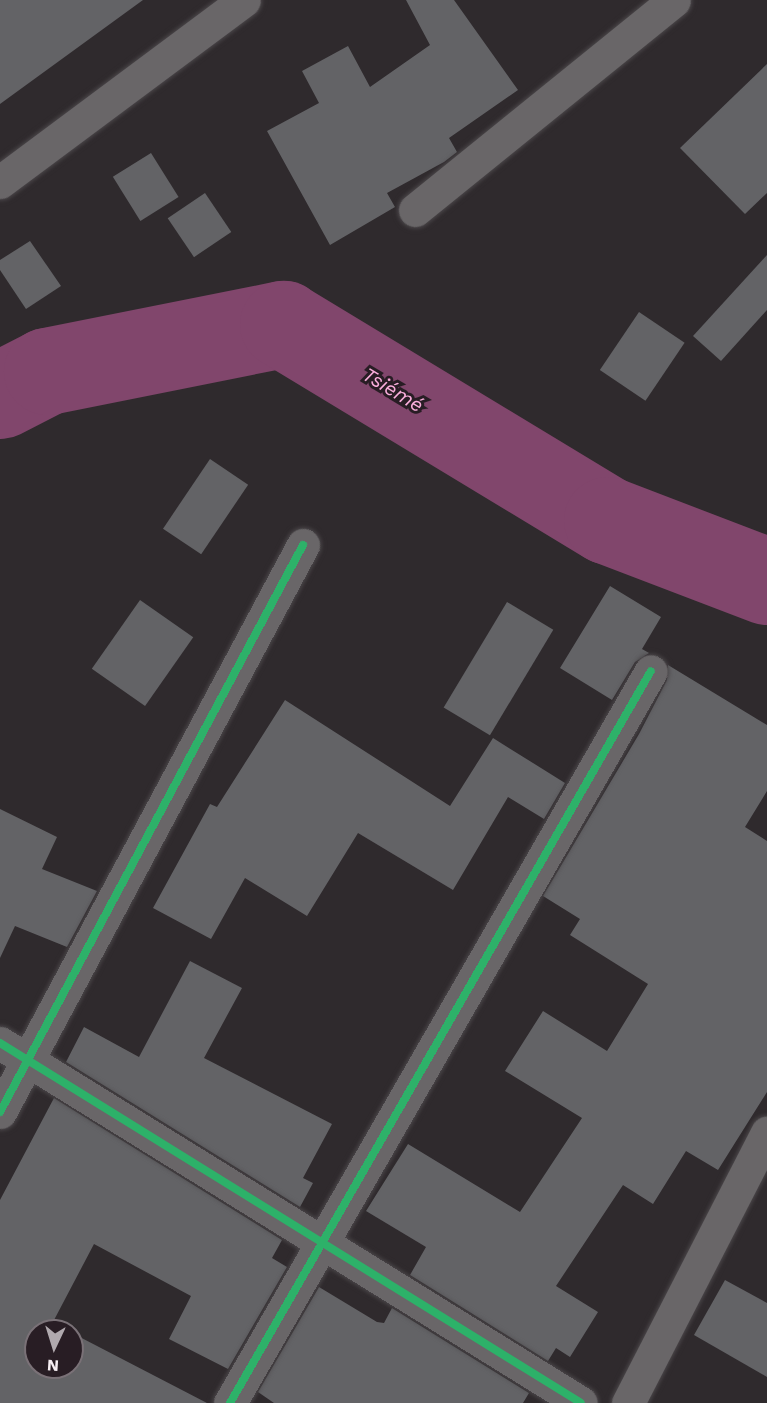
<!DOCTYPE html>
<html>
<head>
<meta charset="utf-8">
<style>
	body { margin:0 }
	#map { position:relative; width:767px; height:1403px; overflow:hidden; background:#2f2a2d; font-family:"Work Sans",sans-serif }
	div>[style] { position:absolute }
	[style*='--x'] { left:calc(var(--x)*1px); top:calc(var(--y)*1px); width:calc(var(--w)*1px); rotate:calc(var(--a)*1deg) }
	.river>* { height:87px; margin:-43.5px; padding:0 43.5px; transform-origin:43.5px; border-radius:43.5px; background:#81466c }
	.building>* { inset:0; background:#636366; transform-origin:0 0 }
	.roads { filter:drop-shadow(0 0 2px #4a4649) drop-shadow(0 0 2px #4a4649) }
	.street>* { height:33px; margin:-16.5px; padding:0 16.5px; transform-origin:16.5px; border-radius:16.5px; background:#696668 }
	.cycleway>* { height:8px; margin:-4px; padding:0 4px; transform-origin:4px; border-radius:4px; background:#2db169 }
	span { translate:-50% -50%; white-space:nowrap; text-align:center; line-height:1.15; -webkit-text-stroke:6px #281d24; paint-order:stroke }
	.water-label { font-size:20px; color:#f9addb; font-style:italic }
	.north { position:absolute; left:24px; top:1319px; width:60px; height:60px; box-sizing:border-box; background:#281d24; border:2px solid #7a7177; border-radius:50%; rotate:184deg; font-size:16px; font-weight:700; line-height:24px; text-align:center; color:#f6eef3 }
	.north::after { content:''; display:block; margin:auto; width:21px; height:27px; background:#b0a9ae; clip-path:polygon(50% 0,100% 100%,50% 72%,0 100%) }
</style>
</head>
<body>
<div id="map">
	<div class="river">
		<i style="--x:0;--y:395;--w:53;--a:-27.1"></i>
		<i style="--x:47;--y:371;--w:241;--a:-11.3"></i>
		<i style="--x:283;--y:324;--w:379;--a:31.2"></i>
		<i style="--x:607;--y:520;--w:171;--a:20.9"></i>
	</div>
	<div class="building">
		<i style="clip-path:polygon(0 0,143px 0,0 104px)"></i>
		<i style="clip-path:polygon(406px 0,454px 0,518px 90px,449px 138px,457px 152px,444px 162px,387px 193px,395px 207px,330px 245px,267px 131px,319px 103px,302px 71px,348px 46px,370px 87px,430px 45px)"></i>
		<i style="clip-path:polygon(767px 64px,767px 193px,745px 214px,680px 148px)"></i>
		<i style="left:151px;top:153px;width:52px;height:45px;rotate:58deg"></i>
		<i style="left:205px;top:193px;width:47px;height:45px;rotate:56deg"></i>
		<i style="clip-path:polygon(30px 241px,61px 286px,26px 309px,0 270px,0 260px)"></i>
		<i style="clip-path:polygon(767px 255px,767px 310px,721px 361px,693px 336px)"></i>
		<i style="left:639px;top:312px;width:55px;height:70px;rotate:34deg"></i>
		<i style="left:210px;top:459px;width:46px;height:84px;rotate:34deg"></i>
		<i style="clip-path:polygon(610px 586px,661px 617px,642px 649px,649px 653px,635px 662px,612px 700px,560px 668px)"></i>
		<i style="left:140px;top:600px;width:65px;height:84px;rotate:35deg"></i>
		<i style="left:507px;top:602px;width:54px;height:123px;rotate:31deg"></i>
		<i style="clip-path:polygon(668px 665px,767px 725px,767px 791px,745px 827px,767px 841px,767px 1092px,718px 1170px,686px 1151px,653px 1204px,623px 1185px,556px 1286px,598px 1312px,570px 1357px,556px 1348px,548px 1361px,410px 1275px,426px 1247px,366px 1211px,408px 1144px,520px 1212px,582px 1118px,505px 1071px,543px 1011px,607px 1051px,648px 984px,570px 935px,580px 919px,543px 896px,639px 734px,667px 680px)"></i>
		<i style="clip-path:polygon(285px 700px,450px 806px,493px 738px,565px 783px,544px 819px,508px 797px,453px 890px,358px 833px,307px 916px,245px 878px,211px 939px,153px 908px,210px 804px,217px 807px)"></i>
		<i style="clip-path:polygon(0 809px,57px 837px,42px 869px,97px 891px,67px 947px,15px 926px,0 958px)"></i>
		<i style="clip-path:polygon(190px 961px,242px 988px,204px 1058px,332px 1124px,303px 1178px,313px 1183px,300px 1207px,66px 1062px,84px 1027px,139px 1057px)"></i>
		<i style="clip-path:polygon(54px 1098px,282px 1240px,272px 1258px,287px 1267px,228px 1369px,169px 1339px,191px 1296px,94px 1244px,53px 1322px,69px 1331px,36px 1331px,36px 1367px,72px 1367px,72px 1333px,207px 1403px,0 1403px,0 1200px)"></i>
		<i style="clip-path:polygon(725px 1280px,767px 1303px,767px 1377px,694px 1335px)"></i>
		<i style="clip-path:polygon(319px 1287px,377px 1322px,384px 1323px,392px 1308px,529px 1393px,523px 1403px,274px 1403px,258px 1392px)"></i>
	</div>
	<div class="roads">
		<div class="street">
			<i style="--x:0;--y:182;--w:304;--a:-36.7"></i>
			<i style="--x:415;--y:210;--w:333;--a:-39"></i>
			<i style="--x:0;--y:1043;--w:683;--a:31.78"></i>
			<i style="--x:0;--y:1112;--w:643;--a:-61.88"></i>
			<i style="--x:230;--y:1403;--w:844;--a:-60.1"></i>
			<i style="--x:628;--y:1403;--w:304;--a:-62.8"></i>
		</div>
	</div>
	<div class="cycleway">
		<i style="--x:0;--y:1043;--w:683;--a:31.78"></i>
		<i style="--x:0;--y:1112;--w:643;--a:-61.88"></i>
		<i style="--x:230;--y:1403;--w:844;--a:-60.1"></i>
	</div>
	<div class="water-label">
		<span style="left:393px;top:390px;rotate:31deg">Tsiémé</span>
	</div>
	<div class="north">N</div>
</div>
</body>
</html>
